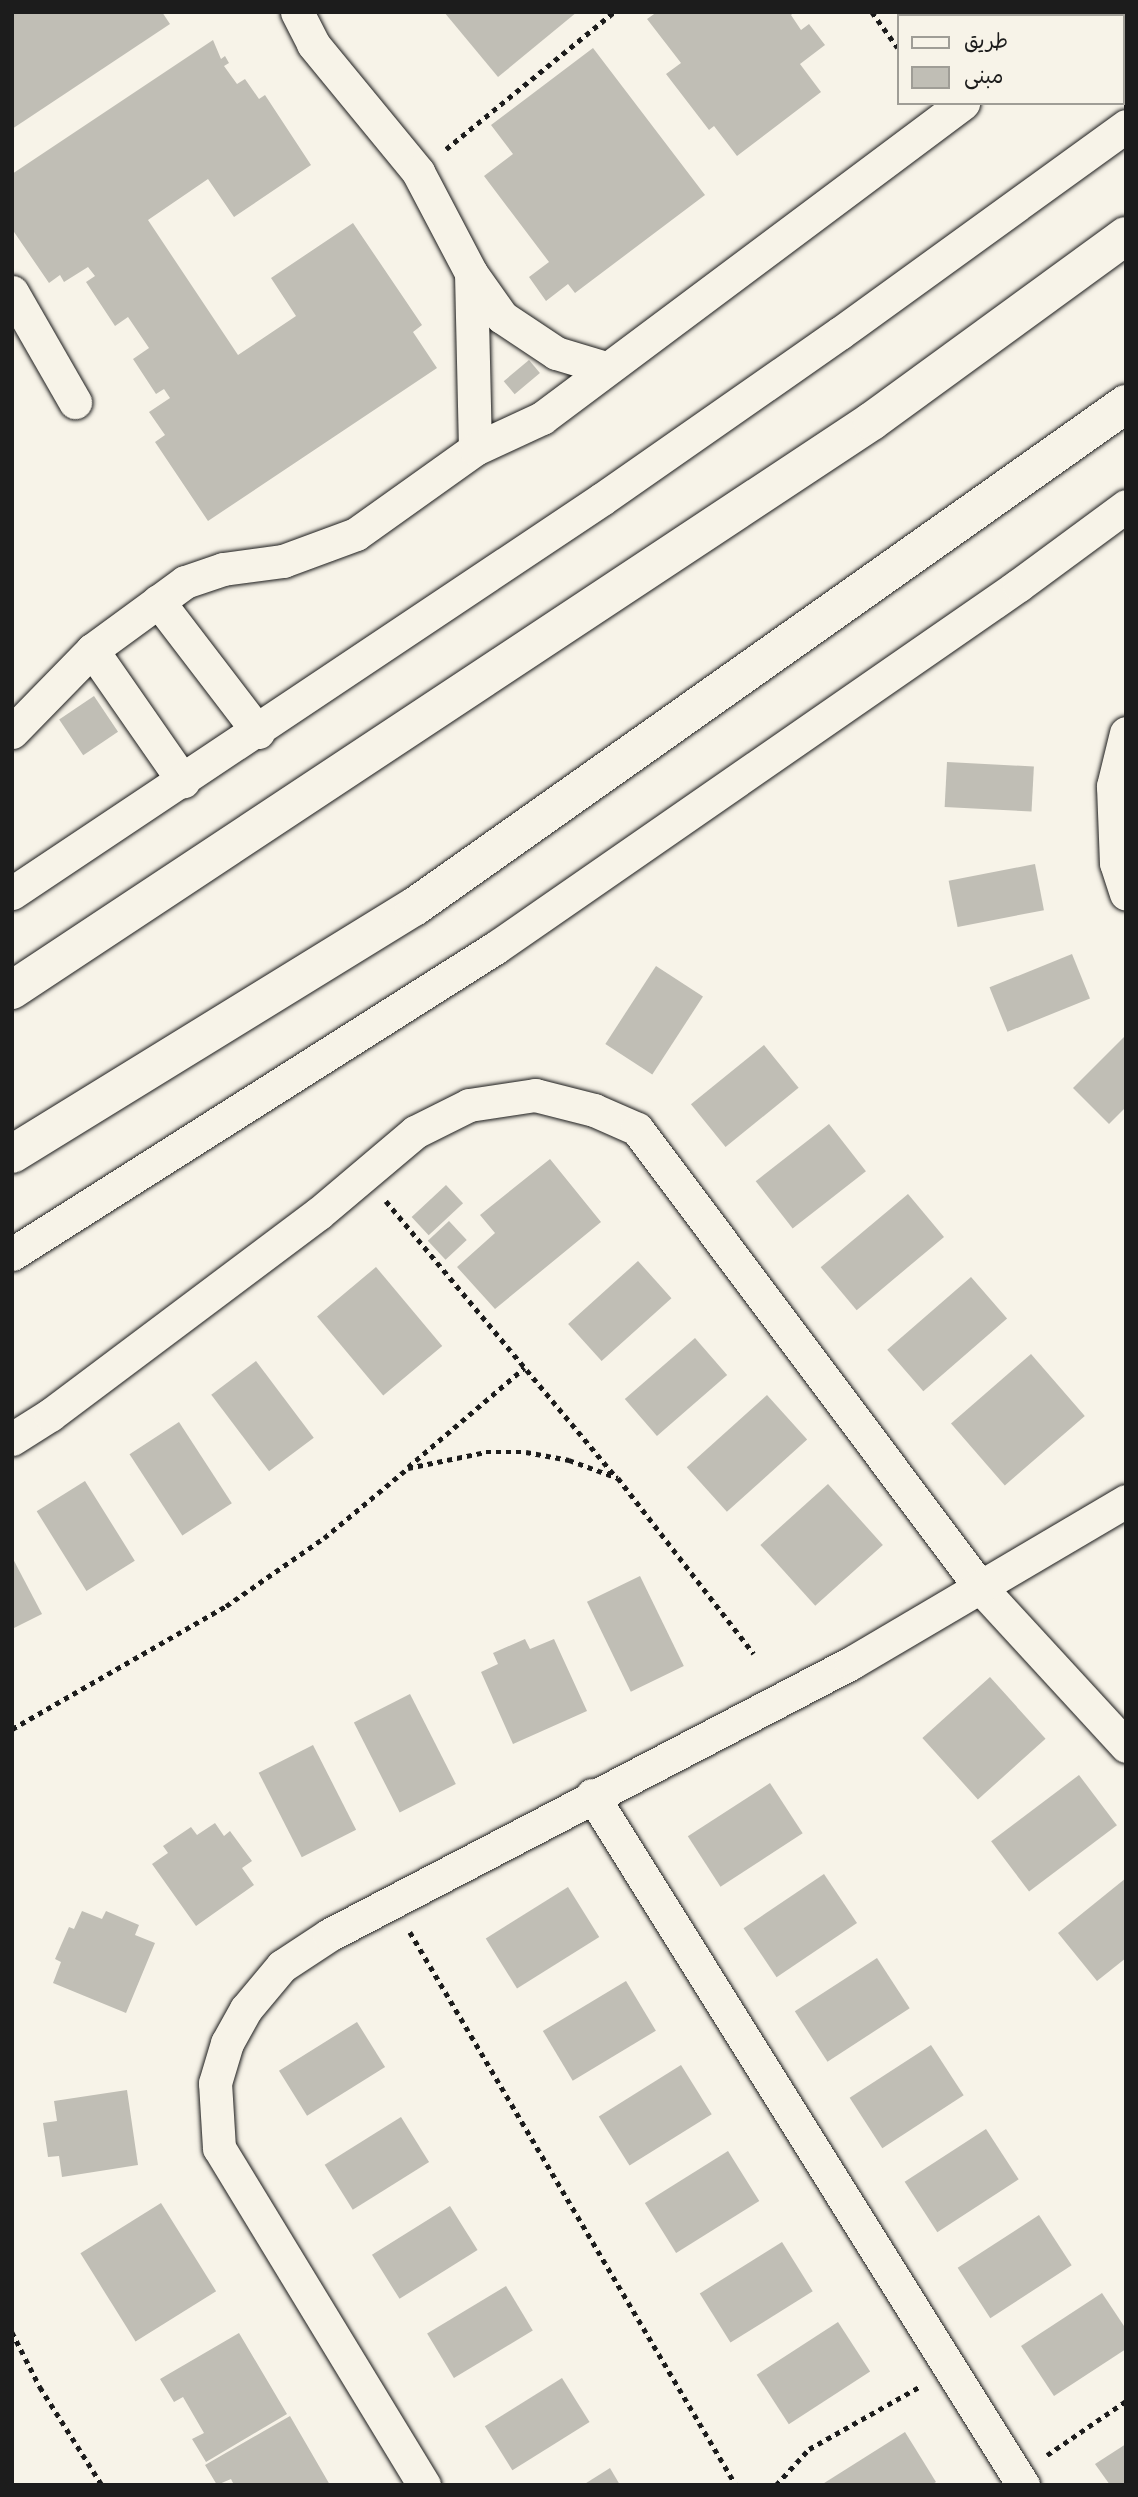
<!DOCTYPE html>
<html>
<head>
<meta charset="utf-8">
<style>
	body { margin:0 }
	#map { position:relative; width:1138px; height:2497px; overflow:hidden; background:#f7f3e8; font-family:Mali,"Playpen Sans Arabic",sans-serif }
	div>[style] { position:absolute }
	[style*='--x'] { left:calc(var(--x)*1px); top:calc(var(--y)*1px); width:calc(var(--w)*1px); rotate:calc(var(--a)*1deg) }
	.building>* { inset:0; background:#c0beb5; transform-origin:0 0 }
	.path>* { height:4.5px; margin-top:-2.25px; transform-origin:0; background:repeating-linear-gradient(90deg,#1c1c1c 0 5px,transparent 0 10px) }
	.roads { filter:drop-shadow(0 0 2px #1c1c1c) drop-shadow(0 0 2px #1c1c1c) }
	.street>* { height:33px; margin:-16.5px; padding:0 16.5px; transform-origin:16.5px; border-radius:16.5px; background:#f7f3e8 }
	.secondary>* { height:38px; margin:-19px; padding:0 19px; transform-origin:19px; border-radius:19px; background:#f7f3e8 }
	span { translate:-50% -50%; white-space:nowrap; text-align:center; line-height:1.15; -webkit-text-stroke:6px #f7f3e8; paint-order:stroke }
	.frame { position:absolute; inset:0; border:14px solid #1c1c1c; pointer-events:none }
	.legend { position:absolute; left:897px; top:14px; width:228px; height:91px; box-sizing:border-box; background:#f7f3e8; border:2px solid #9f9d96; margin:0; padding:9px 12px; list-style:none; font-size:21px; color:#1c1c1c }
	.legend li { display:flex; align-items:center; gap:14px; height:35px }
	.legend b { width:35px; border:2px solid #9f9d96 }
</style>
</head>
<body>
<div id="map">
	<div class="building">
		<i style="clip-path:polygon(12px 12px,162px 12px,170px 24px,12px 129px)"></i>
		<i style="clip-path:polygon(444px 12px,577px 12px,498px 77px)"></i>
		<i style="clip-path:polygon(657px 12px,794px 12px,791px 15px,801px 30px,809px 24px,825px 45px,800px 64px,821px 92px,737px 156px,714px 126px,709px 130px,666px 74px,681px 63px,647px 19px)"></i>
		<i style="clip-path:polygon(213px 40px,221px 59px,225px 56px,229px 63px,224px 66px,237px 84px,245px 79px,259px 99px,265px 95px,311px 165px,234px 217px,208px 179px,148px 220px,238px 355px,296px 316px,271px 278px,353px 223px,422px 325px,413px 332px,437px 368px,208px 521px,155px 442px,165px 435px,149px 412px,170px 398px,164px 389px,156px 394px,133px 359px,149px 348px,128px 317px,115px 326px,86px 282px,95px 276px,88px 267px,64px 282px,60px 275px,49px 283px,12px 229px,12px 174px)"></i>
		<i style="clip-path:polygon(593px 48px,705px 195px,575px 293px,568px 284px,546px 301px,529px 277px,549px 262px,484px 176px,513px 154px,491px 125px)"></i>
		<i style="left:529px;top:360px;width:17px;height:33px;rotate:50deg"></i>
		<i style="left:94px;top:696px;width:43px;height:42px;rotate:56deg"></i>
		<i style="left:947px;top:762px;width:87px;height:45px;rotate:3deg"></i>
		<i style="left:1035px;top:864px;width:47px;height:88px;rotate:79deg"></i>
		<i style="left:1072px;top:954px;width:48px;height:89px;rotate:68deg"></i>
		<i style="left:656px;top:966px;width:56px;height:93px;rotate:33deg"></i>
		<i style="clip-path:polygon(1126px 1035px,1126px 1107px,1109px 1124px,1073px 1088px)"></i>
		<i style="left:764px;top:1045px;width:55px;height:94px;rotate:51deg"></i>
		<i style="left:829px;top:1124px;width:60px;height:93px;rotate:52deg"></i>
		<i style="clip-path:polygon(550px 1159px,601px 1222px,495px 1309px,457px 1267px,495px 1233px,480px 1215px)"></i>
		<i style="left:446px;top:1185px;width:25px;height:47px;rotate:47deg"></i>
		<i style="left:908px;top:1194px;width:56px;height:114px;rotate:50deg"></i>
		<i style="left:449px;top:1221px;width:26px;height:29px;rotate:47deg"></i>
		<i style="left:638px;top:1261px;width:50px;height:94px;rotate:48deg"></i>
		<i style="left:376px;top:1267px;width:103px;height:77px;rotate:50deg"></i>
		<i style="left:971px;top:1277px;width:55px;height:111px;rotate:49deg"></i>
		<i style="left:695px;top:1338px;width:49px;height:93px;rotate:49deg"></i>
		<i style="left:1031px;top:1354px;width:82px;height:106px;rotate:49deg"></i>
		<i style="left:256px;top:1361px;width:96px;height:56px;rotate:53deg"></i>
		<i style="left:767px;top:1395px;width:60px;height:108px;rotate:48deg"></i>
		<i style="left:179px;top:1422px;width:97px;height:59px;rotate:57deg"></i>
		<i style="left:85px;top:1481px;width:94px;height:57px;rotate:58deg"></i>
		<i style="left:828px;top:1484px;width:82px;height:91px;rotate:48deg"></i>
		<i style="clip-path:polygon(12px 1557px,42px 1614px,12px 1629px)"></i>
		<i style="left:640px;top:1576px;width:100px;height:59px;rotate:64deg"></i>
		<i style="clip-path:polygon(525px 1639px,530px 1649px,554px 1639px,587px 1711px,513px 1744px,481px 1672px,498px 1664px,493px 1653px)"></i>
		<i style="left:990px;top:1677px;width:83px;height:91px;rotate:48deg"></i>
		<i style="left:410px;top:1694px;width:101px;height:63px;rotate:63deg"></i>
		<i style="left:313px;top:1745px;width:95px;height:61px;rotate:63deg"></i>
		<i style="left:1079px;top:1775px;width:63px;height:110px;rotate:53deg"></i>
		<i style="left:770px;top:1783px;width:60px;height:98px;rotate:57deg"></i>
		<i style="clip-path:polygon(215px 1823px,224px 1836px,230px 1831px,252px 1861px,242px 1868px,254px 1885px,196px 1926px,152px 1864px,168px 1853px,163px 1846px,191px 1827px,197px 1835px)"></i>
		<i style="left:824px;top:1874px;width:59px;height:97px;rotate:56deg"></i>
		<i style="clip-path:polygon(1126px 1878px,1126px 1958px,1097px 1981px,1058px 1933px)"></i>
		<i style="left:568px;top:1887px;width:59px;height:97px;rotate:58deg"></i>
		<i style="clip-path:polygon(82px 1911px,102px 1919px,106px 1911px,139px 1925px,135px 1935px,155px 1943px,126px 2013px,53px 1983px,61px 1962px,55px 1959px,69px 1927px,74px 1929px)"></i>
		<i style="left:877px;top:1958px;width:60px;height:98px;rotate:57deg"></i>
		<i style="left:626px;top:1981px;width:58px;height:97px;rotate:59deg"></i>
		<i style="left:357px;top:2022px;width:53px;height:92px;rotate:58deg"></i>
		<i style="left:931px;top:2045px;width:60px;height:97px;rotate:57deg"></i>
		<i style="left:681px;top:2065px;width:58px;height:97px;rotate:58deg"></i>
		<i style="clip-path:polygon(127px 2090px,138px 2165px,62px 2177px,59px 2156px,48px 2157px,43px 2123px,57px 2121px,54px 2101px)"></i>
		<i style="left:401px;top:2117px;width:53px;height:90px;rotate:58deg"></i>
		<i style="left:986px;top:2129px;width:60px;height:97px;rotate:57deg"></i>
		<i style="left:728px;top:2151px;width:59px;height:98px;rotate:58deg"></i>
		<i style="left:161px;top:2203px;width:104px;height:95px;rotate:58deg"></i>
		<i style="left:450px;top:2206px;width:52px;height:92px;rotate:58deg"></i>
		<i style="left:1039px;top:2215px;width:60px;height:97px;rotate:57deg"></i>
		<i style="left:782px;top:2242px;width:58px;height:97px;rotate:58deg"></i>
		<i style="left:506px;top:2286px;width:52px;height:92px;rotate:59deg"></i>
		<i style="clip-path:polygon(1102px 2293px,1126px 2329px,1126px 2349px,1054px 2396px,1021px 2346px)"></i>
		<i style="left:838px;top:2322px;width:59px;height:97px;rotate:57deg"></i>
		<i style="clip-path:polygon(239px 2333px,287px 2414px,206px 2462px,192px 2439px,204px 2433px,183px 2397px,174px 2402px,160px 2379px)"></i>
		<i style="left:562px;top:2378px;width:52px;height:91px;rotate:58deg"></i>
		<i style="clip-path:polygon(290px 2416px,330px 2485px,234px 2485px,231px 2479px,217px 2485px,205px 2465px)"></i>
		<i style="clip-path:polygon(905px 2432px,936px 2482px,931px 2485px,821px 2485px)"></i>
		<i style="clip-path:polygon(1126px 2444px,1126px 2485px,1110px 2485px,1095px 2464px)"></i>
		<i style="clip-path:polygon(610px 2468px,620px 2485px,583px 2485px)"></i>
	</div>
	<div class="path">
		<i style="--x:872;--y:12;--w:44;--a:54.2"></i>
		<i style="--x:446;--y:149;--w:217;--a:-39.2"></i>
		<i style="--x:386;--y:1201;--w:359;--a:50.2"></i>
		<i style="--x:408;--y:1467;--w:153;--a:-40.5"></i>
		<i style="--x:12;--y:1729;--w:247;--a:-29.9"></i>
		<i style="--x:226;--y:1606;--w:119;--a:-34.8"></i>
		<i style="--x:324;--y:1538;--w:109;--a:-39.8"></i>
		<i style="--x:408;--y:1468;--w:80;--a:-11.6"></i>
		<i style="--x:486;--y:1452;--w:40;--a:0"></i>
		<i style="--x:526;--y:1452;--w:44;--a:10.5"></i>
		<i style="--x:569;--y:1460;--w:52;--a:20.2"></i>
		<i style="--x:618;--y:1478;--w:222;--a:52.3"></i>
		<i style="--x:410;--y:1932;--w:642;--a:59.48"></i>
		<i style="--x:12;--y:2332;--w:62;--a:63"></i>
		<i style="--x:40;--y:2387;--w:116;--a:57.7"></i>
		<i style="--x:1047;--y:2455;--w:96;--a:-34.4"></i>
		<i style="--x:776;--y:2485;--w:49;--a:-47.5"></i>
		<i style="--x:809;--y:2449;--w:129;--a:-29.4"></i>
	</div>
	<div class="roads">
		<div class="street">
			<i style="--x:297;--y:12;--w:36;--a:63"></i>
			<i style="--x:313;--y:44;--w:166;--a:50.6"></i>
			<i style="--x:418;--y:172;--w:114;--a:62.3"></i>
			<i style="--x:471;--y:273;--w:54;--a:54.8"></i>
			<i style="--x:502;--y:317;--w:65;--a:33.7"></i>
			<i style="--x:556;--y:353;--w:52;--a:16.7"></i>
			<i style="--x:1079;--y:16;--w:6;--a:-39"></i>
			<i style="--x:471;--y:273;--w:176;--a:88.7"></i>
			<i style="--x:12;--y:292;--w:127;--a:60.2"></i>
			<i style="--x:158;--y:601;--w:165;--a:52.6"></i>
			<i style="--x:92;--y:650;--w:160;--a:55.2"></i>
			<i style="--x:12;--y:732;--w:115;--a:-45.7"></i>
			<i style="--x:92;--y:650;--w:115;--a:-36.2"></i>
			<i style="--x:185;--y:582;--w:40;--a:-18.9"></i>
			<i style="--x:223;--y:569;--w:61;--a:-7.6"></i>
			<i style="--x:283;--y:561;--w:78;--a:-20.3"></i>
			<i style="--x:356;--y:534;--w:146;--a:-35.5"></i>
			<i style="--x:475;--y:449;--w:74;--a:-24.8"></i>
			<i style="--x:542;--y:418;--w:526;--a:-36.8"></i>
			<i style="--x:1126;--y:733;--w:55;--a:103.8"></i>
			<i style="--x:1113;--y:786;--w:77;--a:87.8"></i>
			<i style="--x:1116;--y:863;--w:32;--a:72"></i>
			<i style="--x:12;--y:893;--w:709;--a:-33.73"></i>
			<i style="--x:602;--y:499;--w:290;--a:-34.9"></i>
			<i style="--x:840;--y:333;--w:353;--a:-35.9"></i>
			<i style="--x:12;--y:1254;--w:572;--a:-32.36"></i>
			<i style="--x:495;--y:948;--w:637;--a:-34.71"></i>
			<i style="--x:1019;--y:585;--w:133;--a:-36.4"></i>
			<i style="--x:12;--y:1439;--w:45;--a:-32.3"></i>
			<i style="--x:50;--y:1415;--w:335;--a:-36.9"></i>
			<i style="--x:318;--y:1214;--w:127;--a:-40.2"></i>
			<i style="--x:415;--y:1132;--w:60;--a:-26.6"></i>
			<i style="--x:469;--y:1105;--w:67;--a:-8.6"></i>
			<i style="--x:535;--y:1095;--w:61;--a:14.3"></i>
			<i style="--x:594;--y:1110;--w:47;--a:23.8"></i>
			<i style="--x:637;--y:1129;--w:572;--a:53.17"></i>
			<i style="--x:980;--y:1587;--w:216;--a:47.4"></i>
			<i style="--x:592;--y:1795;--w:814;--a:58.01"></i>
			<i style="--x:424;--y:2485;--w:394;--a:-121.3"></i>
			<i style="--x:219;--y:2148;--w:65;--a:-93.5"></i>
			<i style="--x:215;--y:2083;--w:42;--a:-73.3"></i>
			<i style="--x:227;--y:2043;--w:39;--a:-61"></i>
			<i style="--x:246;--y:2009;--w:56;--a:-50.1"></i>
			<i style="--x:282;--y:1966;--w:56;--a:-33.4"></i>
			<i style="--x:329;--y:1935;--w:589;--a:-27.52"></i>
			<i style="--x:851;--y:1663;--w:319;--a:-30.5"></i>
		</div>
		<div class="secondary">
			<i style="--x:12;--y:990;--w:1031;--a:-33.49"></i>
			<i style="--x:872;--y:421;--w:314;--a:-36.1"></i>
			<i style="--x:12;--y:1154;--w:472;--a:-31.6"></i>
			<i style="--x:414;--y:907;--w:872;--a:-35.24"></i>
		</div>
	</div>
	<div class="frame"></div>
	<ul class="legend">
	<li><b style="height:9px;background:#f7f3e8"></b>طريق</li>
	<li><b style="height:19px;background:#c0beb5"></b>مبنى</li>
	</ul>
</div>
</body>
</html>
